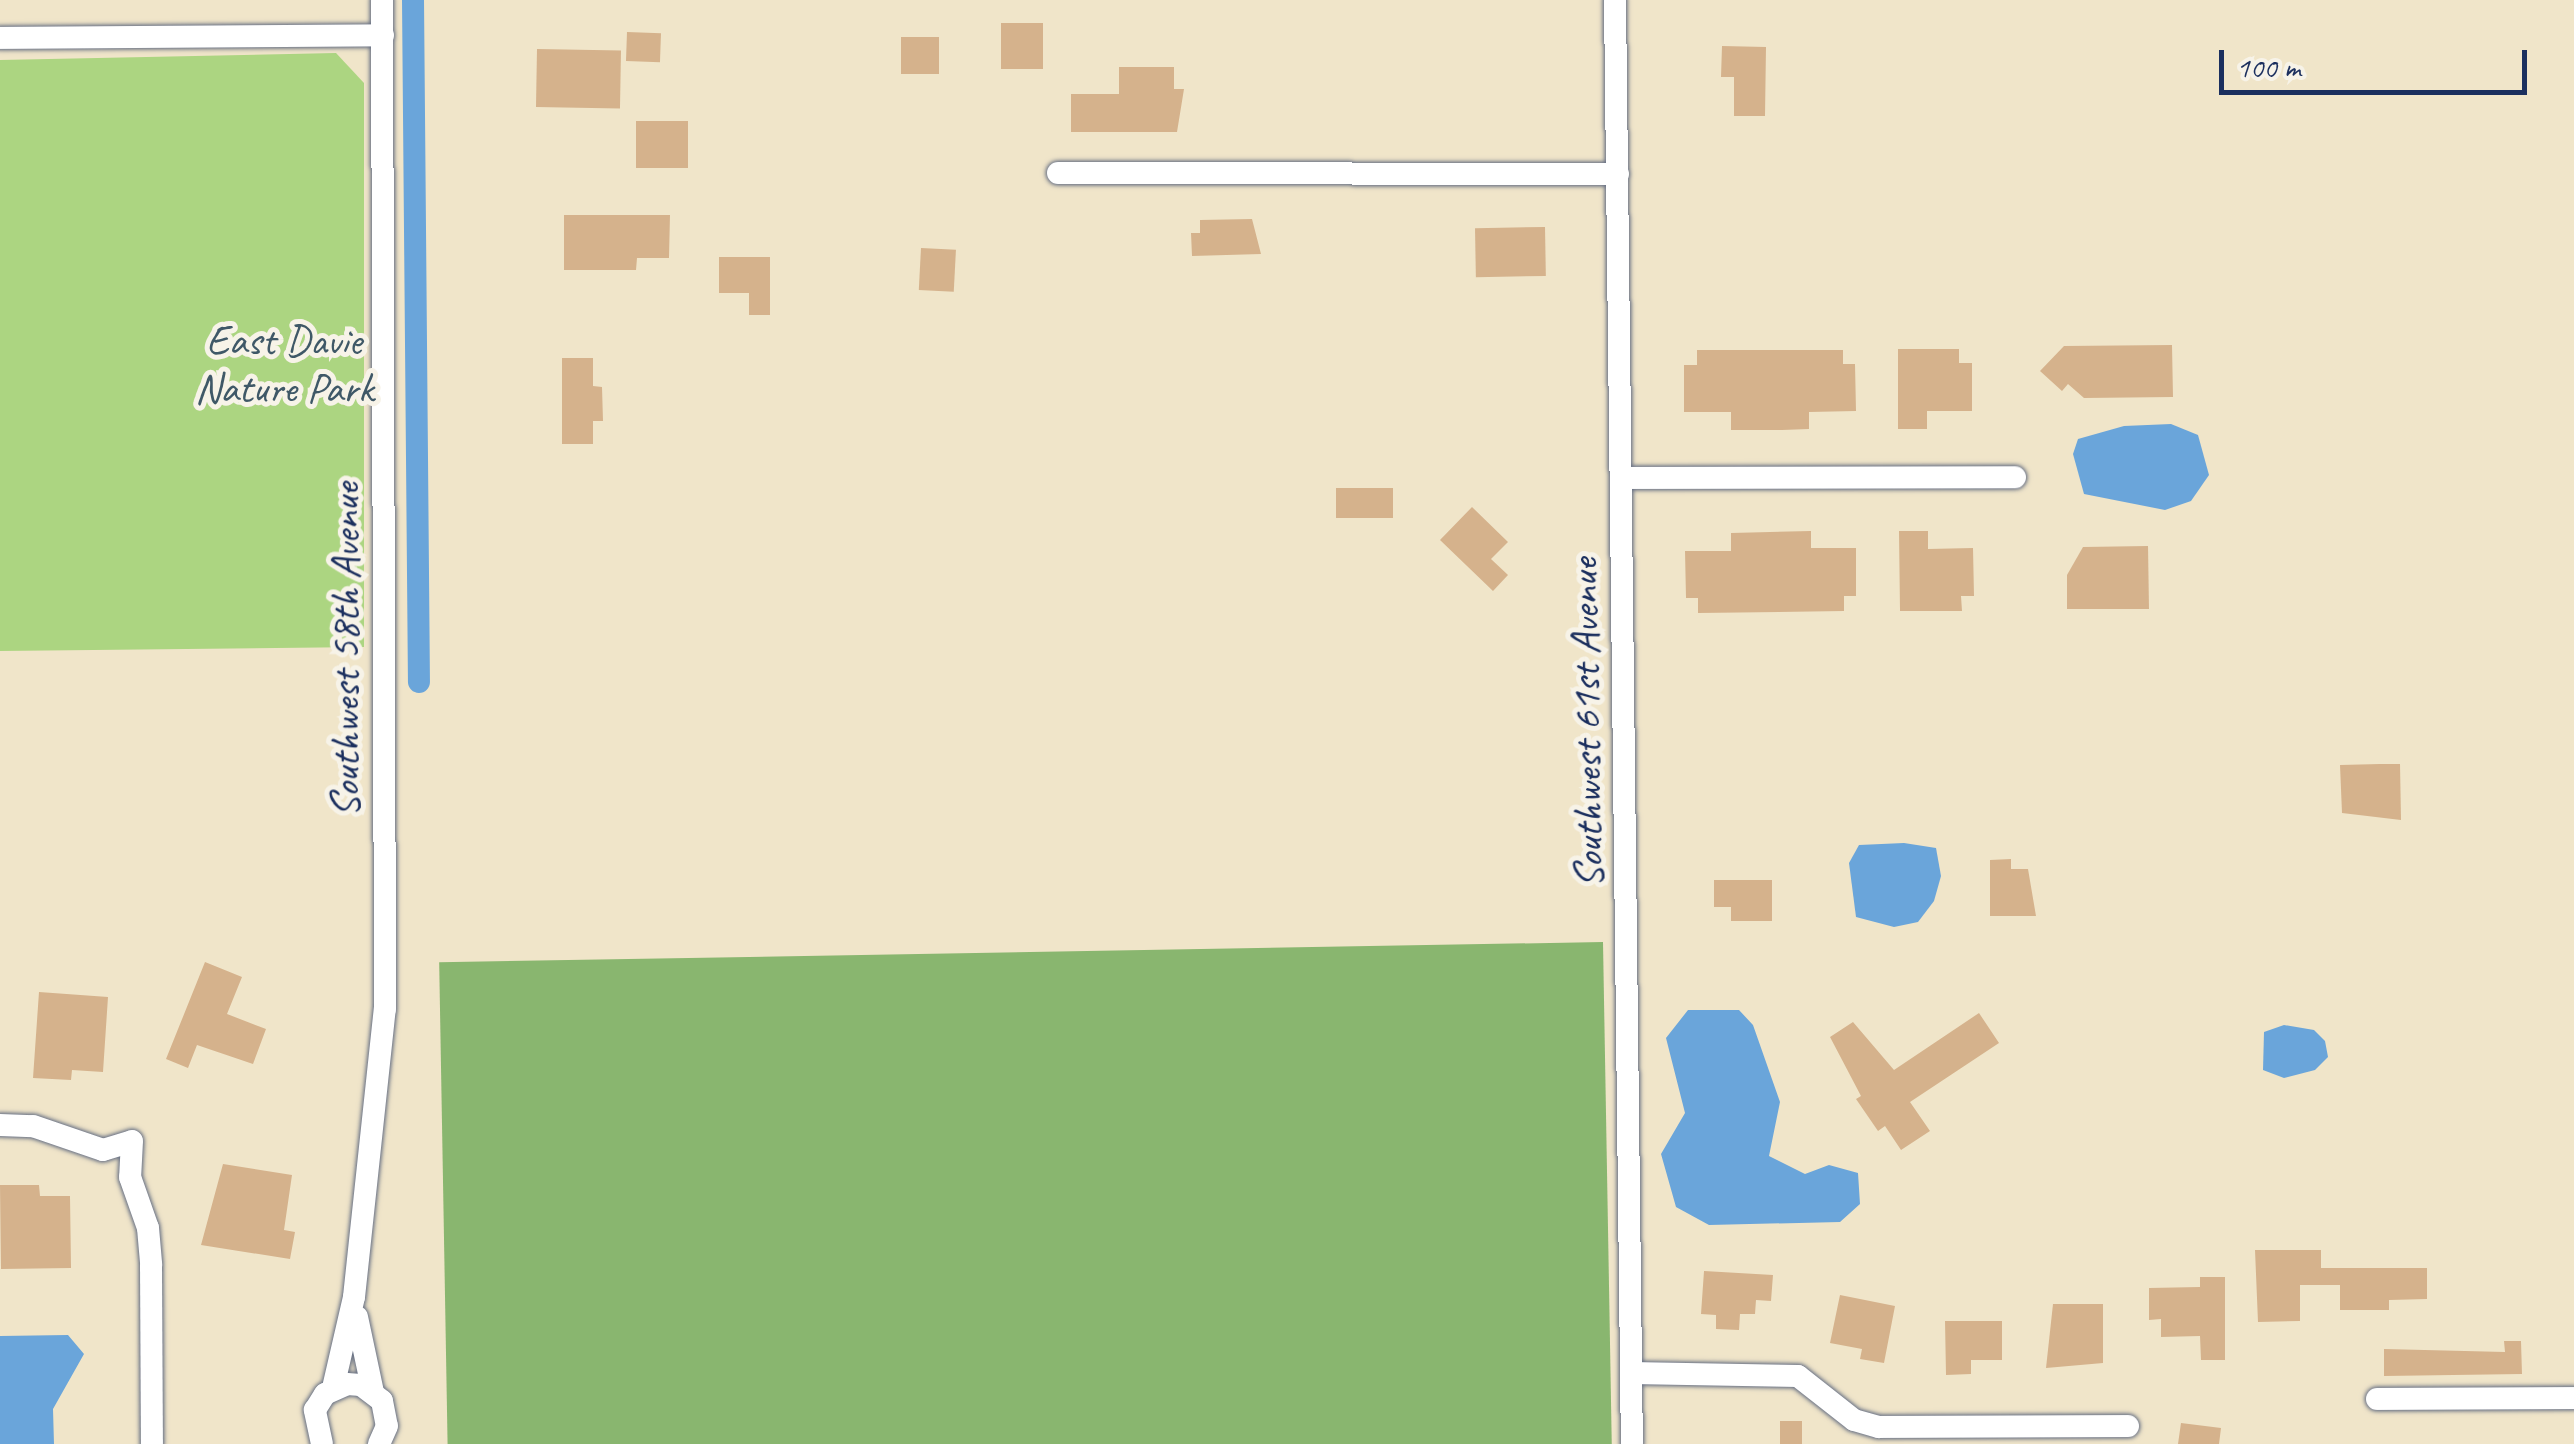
<!DOCTYPE html>
<html>
<head>
<meta charset="utf-8">
<style>
	body { margin:0 }
	#map { position:relative; width:2574px; height:1444px; overflow:hidden; background:#f0e5c9; font-family:Caveat,sans-serif }
	div>[style] { position:absolute }
	[style*='--x'] { left:calc(var(--x)*1px); top:calc(var(--y)*1px); width:calc(var(--w)*1px); rotate:calc(var(--a)*1deg) }
	.green>* { inset:0; background:#acd581 }
	.forest>* { inset:0; background:#89b66f; transform-origin:0 0 }
	.water>* { inset:0; background:#6aa5da }
	.canal>* { height:22px; margin:-11px; padding:0 11px; transform-origin:11px; border-radius:11px; background:#6aa5da }
	.building>* { inset:0; background:#d5b28c; transform-origin:0 0 }
	.roads { filter:drop-shadow(0 0 2px #666f83) drop-shadow(0 0 2px #666f83) }
	.minor>* { height:22px; margin:-11px; padding:0 11px; transform-origin:11px; border-radius:11px; background:#fff }
	span { translate:-50% -50%; white-space:nowrap; text-align:center; line-height:1.15; -webkit-text-stroke:10px #f7f3e8; paint-order:stroke }
	.park-label { font-size:42px; color:#3f5867 }
	.street-label { font-size:42px; color:#1b2f5e }
	.scale { position:absolute; left:2219px; top:50px; width:308px; height:45px; box-sizing:border-box; border:5px solid #1b2f5e; border-top:0; padding-left:12px; font-size:30px; line-height:35px; white-space:nowrap; color:#1b2f5e; -webkit-text-stroke:8px #f7f3e8; paint-order:stroke }
</style>
</head>
<body>
<div id="map">
	<div class="green">
		<i style="clip-path:polygon(336px 53px,364px 83px,364px 647px,0 651px,0 60px)"></i>
	</div>
	<div class="forest">
		<i style="left:1603px;top:942px;width:502px;height:1164px;rotate:89deg"></i>
	</div>
	<div class="water">
		<i style="clip-path:polygon(2171px 424px,2198px 435px,2209px 475px,2191px 501px,2165px 510px,2084px 494px,2073px 454px,2078px 439px,2124px 426px)"></i>
		<i style="clip-path:polygon(1904px 843px,1936px 848px,1941px 876px,1934px 901px,1918px 922px,1894px 927px,1856px 917px,1849px 863px,1859px 845px)"></i>
		<i style="clip-path:polygon(1688px 1010px,1739px 1010px,1753px 1025px,1780px 1102px,1769px 1156px,1805px 1174px,1829px 1165px,1858px 1173px,1860px 1204px,1840px 1222px,1709px 1225px,1676px 1207px,1661px 1154px,1685px 1113px,1666px 1038px)"></i>
		<i style="clip-path:polygon(2284px 1025px,2314px 1030px,2325px 1041px,2328px 1057px,2315px 1070px,2284px 1078px,2263px 1070px,2264px 1032px)"></i>
		<i style="clip-path:polygon(68px 1335px,84px 1354px,53px 1409px,54px 1444px,0 1444px,0 1336px)"></i>
	</div>
	<div class="canal">
		<i style="--x:413;--y:0;--w:682;--a:89.5"></i>
	</div>
	<div class="building">
		<i style="left:1001px;top:23px;width:42px;height:46px"></i>
		<i style="left:627px;top:32px;width:34px;height:29px;rotate:2deg"></i>
		<i style="left:901px;top:37px;width:38px;height:37px"></i>
		<i style="clip-path:polygon(1722px 46px,1766px 47px,1765px 116px,1734px 116px,1734px 77px,1721px 77px)"></i>
		<i style="left:537px;top:49px;width:84px;height:58px;rotate:1deg"></i>
		<i style="clip-path:polygon(1119px 67px,1174px 67px,1174px 89px,1184px 89px,1177px 132px,1071px 132px,1071px 94px,1119px 94px)"></i>
		<i style="left:636px;top:121px;width:52px;height:47px"></i>
		<i style="clip-path:polygon(564px 215px,670px 215px,669px 258px,637px 258px,636px 270px,564px 270px)"></i>
		<i style="clip-path:polygon(1252px 219px,1261px 254px,1192px 256px,1191px 233px,1200px 233px,1200px 220px)"></i>
		<i style="left:1545px;top:227px;width:49px;height:70px;rotate:89deg"></i>
		<i style="left:921px;top:248px;width:35px;height:42px;rotate:3deg"></i>
		<i style="clip-path:polygon(719px 257px,770px 257px,770px 315px,749px 315px,749px 293px,719px 293px)"></i>
		<i style="clip-path:polygon(2172px 345px,2173px 397px,2084px 398px,2068px 384px,2062px 391px,2040px 371px,2064px 346px)"></i>
		<i style="clip-path:polygon(1898px 349px,1959px 349px,1959px 363px,1972px 363px,1972px 411px,1927px 411px,1927px 429px,1898px 429px)"></i>
		<i style="clip-path:polygon(1697px 350px,1843px 350px,1843px 364px,1855px 364px,1856px 411px,1809px 412px,1809px 429px,1782px 430px,1731px 430px,1731px 412px,1684px 412px,1684px 365px,1697px 365px)"></i>
		<i style="clip-path:polygon(562px 358px,593px 358px,593px 386px,602px 387px,603px 421px,593px 421px,593px 444px,562px 444px)"></i>
		<i style="left:1336px;top:488px;width:57px;height:30px"></i>
		<i style="clip-path:polygon(1472px 507px,1508px 542px,1491px 559px,1508px 575px,1493px 591px,1440px 540px)"></i>
		<i style="clip-path:polygon(1811px 531px,1811px 548px,1856px 548px,1856px 596px,1844px 596px,1844px 611px,1698px 613px,1698px 598px,1686px 598px,1685px 551px,1731px 551px,1731px 533px)"></i>
		<i style="clip-path:polygon(1899px 531px,1928px 531px,1928px 549px,1973px 548px,1974px 596px,1961px 596px,1962px 611px,1900px 611px)"></i>
		<i style="clip-path:polygon(2148px 546px,2149px 609px,2067px 609px,2067px 575px,2083px 547px)"></i>
		<i style="clip-path:polygon(2380px 764px,2400px 764px,2401px 820px,2342px 813px,2340px 765px)"></i>
		<i style="clip-path:polygon(2011px 859px,2011px 869px,2028px 869px,2036px 916px,1990px 916px,1990px 860px)"></i>
		<i style="clip-path:polygon(1714px 880px,1772px 880px,1772px 921px,1731px 921px,1731px 907px,1714px 907px)"></i>
		<i style="clip-path:polygon(205px 962px,242px 977px,227px 1014px,266px 1029px,253px 1064px,197px 1045px,188px 1068px,166px 1059px)"></i>
		<i style="clip-path:polygon(39px 992px,108px 997px,103px 1072px,72px 1070px,71px 1080px,33px 1078px)"></i>
		<i style="clip-path:polygon(1979px 1013px,1999px 1043px,1910px 1102px,1930px 1131px,1901px 1150px,1885px 1126px,1878px 1131px,1856px 1099px,1861px 1096px,1830px 1037px,1853px 1022px,1894px 1070px)"></i>
		<i style="clip-path:polygon(223px 1164px,292px 1175px,284px 1230px,295px 1232px,290px 1259px,201px 1245px)"></i>
		<i style="clip-path:polygon(0 1185px,39px 1185px,40px 1196px,70px 1196px,71px 1268px,1px 1269px)"></i>
		<i style="clip-path:polygon(2255px 1250px,2321px 1250px,2321px 1268px,2427px 1268px,2427px 1299px,2389px 1300px,2389px 1310px,2340px 1310px,2340px 1285px,2300px 1285px,2300px 1321px,2258px 1322px)"></i>
		<i style="clip-path:polygon(1704px 1271px,1773px 1275px,1771px 1301px,1756px 1300px,1755px 1314px,1740px 1314px,1739px 1330px,1716px 1329px,1716px 1315px,1701px 1314px)"></i>
		<i style="clip-path:polygon(2200px 1277px,2225px 1277px,2225px 1360px,2201px 1360px,2200px 1336px,2161px 1337px,2161px 1319px,2149px 1320px,2149px 1288px,2200px 1287px)"></i>
		<i style="clip-path:polygon(1840px 1295px,1895px 1306px,1884px 1363px,1860px 1359px,1862px 1349px,1830px 1343px)"></i>
		<i style="clip-path:polygon(2053px 1304px,2103px 1304px,2103px 1363px,2046px 1368px)"></i>
		<i style="clip-path:polygon(1945px 1321px,2002px 1321px,2002px 1360px,1971px 1360px,1971px 1374px,1946px 1375px)"></i>
		<i style="clip-path:polygon(2504px 1341px,2521px 1341px,2522px 1374px,2384px 1376px,2384px 1349px,2505px 1352px)"></i>
		<i style="left:1780px;top:1421px;width:22px;height:23px"></i>
		<i style="clip-path:polygon(2181px 1423px,2221px 1428px,2219px 1444px,2178px 1444px)"></i>
	</div>
	<div class="roads">
		<div class="minor">
			<i style="--x:1615;--y:0;--w:1444;--a:89.33"></i>
			<i style="--x:0;--y:38;--w:383;--a:-0.4"></i>
			<i style="--x:1058;--y:173;--w:560;--a:0.1"></i>
			<i style="--x:1622;--y:478;--w:393;--a:-0.1"></i>
			<i style="--x:0;--y:1125;--w:33;--a:2"></i>
			<i style="--x:33;--y:1126;--w:74;--a:18.9"></i>
			<i style="--x:103;--y:1150;--w:30;--a:-17"></i>
			<i style="--x:132;--y:1141;--w:36;--a:93"></i>
			<i style="--x:130;--y:1177;--w:54;--a:70.6"></i>
			<i style="--x:148;--y:1228;--w:37;--a:85"></i>
			<i style="--x:151;--y:1265;--w:179;--a:89.7"></i>
			<i style="--x:357;--y:1317;--w:77;--a:78"></i>
			<i style="--x:1631;--y:1373;--w:167;--a:1"></i>
			<i style="--x:1798;--y:1376;--w:71;--a:38.2"></i>
			<i style="--x:1854;--y:1420;--w:26;--a:16"></i>
			<i style="--x:1879;--y:1427;--w:249;--a:-0.2"></i>
			<i style="--x:333;--y:1388;--w:93;--a:-77"></i>
			<i style="--x:354;--y:1297;--w:290;--a:-83.9"></i>
			<i style="--x:385;--y:1009;--w:1009;--a:-90.17"></i>
			<i style="--x:2377;--y:1399;--w:197;--a:-0.3"></i>
			<i style="--x:322;--y:1444;--w:35;--a:-102"></i>
			<i style="--x:315;--y:1410;--w:19;--a:-58"></i>
			<i style="--x:325;--y:1394;--w:24;--a:-24"></i>
			<i style="--x:347;--y:1384;--w:14;--a:4"></i>
			<i style="--x:361;--y:1385;--w:26;--a:37"></i>
			<i style="--x:382;--y:1401;--w:25;--a:79"></i>
			<i style="--x:387;--y:1426;--w:20;--a:114"></i>
		</div>
	</div>
	<div class="park-label">
		<span style="left:284px;top:365px">East Davie<br>Nature Park</span>
	</div>
	<div class="street-label">
		<span style="left:346px;top:650px;rotate:-90deg">Southwest 58th Avenue</span>
		<span style="left:1587px;top:723px;rotate:-91deg">Southwest 61st Avenue</span>
	</div>
	<div class="scale">100 m</div>
</div>
</body>
</html>
